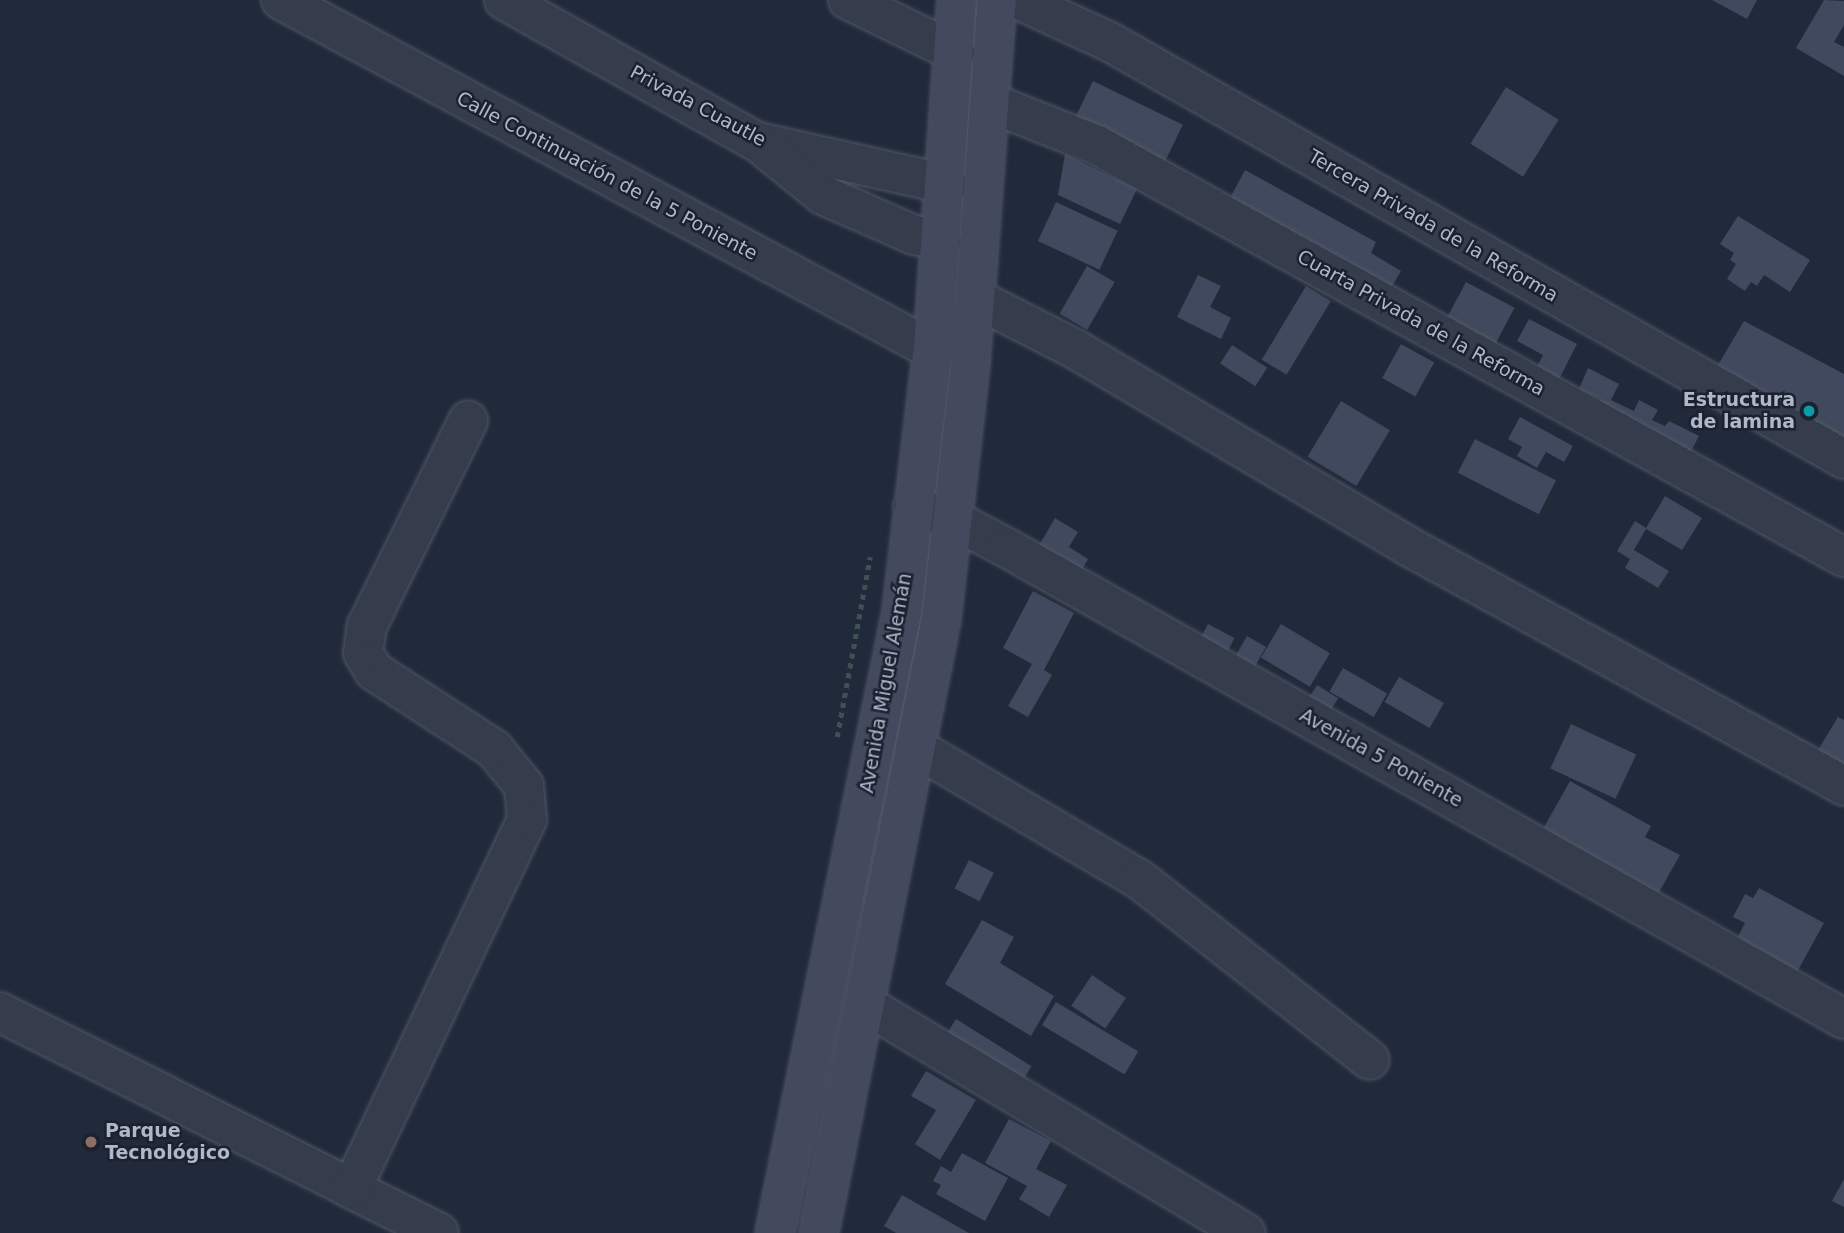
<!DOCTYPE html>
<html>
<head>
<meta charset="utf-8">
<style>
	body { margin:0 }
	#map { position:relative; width:1844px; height:1233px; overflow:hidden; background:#212a3b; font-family:"DejaVu Sans",sans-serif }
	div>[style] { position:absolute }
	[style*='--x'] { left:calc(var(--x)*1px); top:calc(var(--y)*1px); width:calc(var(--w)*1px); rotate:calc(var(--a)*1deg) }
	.building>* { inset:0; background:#40495d; transform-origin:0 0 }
	.path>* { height:4.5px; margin-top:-2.25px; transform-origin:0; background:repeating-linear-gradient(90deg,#3e5256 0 5px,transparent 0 10px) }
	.roads { filter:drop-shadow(0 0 2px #505766) drop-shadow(0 0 2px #505766) }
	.minor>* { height:38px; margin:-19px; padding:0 19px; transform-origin:19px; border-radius:19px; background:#353c4b }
	.secondary>* { height:38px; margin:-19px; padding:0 19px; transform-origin:19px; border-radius:19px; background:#434a5e }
	.dots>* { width:19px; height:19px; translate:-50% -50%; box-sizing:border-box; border:4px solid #1b2130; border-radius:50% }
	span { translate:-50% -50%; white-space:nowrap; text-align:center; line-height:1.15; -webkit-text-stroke:5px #1b2130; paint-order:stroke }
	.street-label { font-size:19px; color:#b0b7c7 }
	.poi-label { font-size:19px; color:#b0b7c7; font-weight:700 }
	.right { translate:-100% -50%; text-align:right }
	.left { translate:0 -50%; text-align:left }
</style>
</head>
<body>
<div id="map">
	<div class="building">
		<i style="clip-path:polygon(1712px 0,1757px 0,1747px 19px)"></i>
		<i style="clip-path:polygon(1824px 0,1844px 1px,1844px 25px,1834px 42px,1844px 47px,1844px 76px,1796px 48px)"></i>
		<i style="left:1093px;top:81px;width:100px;height:52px;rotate:26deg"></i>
		<i style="left:1506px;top:87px;width:62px;height:67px;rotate:32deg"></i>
		<i style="clip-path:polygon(1065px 154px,1137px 189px,1120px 224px,1058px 195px)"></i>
		<i style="clip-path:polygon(1245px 170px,1376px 242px,1371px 253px,1401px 271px,1384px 300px,1223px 211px)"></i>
		<i style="left:1056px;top:202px;width:68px;height:43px;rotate:25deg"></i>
		<i style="clip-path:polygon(1738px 216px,1810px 260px,1790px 292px,1764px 275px,1757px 286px,1751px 282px,1745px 291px,1727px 279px,1736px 264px,1730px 260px,1734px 253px,1720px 244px)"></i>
		<i style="left:1087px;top:266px;width:32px;height:55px;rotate:30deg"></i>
		<i style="clip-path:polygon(1198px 275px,1221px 286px,1210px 307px,1231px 318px,1221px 339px,1177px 317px)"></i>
		<i style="left:1466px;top:282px;width:55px;height:55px;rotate:28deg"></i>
		<i style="left:1306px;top:286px;width:29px;height:86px;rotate:31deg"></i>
		<i style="clip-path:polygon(1529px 319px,1577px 344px,1553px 391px,1530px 380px,1543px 355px,1517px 341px)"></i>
		<i style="clip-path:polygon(1744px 321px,1844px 374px,1844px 448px,1712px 375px)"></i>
		<i style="left:1401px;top:344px;width:38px;height:39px;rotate:29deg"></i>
		<i style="left:1232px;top:345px;width:42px;height:22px;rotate:33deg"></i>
		<i style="clip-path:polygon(1588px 368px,1619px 384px,1611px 400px,1634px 411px,1639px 400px,1658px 410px,1652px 420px,1665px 426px,1669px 421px,1699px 436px,1685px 463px,1594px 412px,1601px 399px,1579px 389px)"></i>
		<i style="left:1341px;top:401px;width:57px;height:65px;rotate:31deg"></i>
		<i style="clip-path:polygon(1520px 417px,1573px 446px,1564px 462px,1546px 452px,1537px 468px,1517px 456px,1522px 447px,1508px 439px)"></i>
		<i style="left:1475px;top:439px;width:91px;height:38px;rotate:27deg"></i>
		<i style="clip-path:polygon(1665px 496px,1702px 518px,1682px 550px,1646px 529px,1634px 550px,1669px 571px,1658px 588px,1625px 568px,1630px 559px,1617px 551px,1635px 521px,1646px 528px)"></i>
		<i style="clip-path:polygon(1055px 518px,1078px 532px,1069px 547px,1088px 559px,1079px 575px,1037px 549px)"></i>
		<i style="clip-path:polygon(1033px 591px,1074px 613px,1044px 670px,1052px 675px,1028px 717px,1008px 706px,1032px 664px,1003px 648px)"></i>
		<i style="left:1208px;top:624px;width:30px;height:21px;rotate:28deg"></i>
		<i style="left:1281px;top:624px;width:57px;height:39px;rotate:31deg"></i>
		<i style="left:1247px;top:636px;width:22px;height:24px;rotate:30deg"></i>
		<i style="left:1343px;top:668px;width:51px;height:27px;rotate:30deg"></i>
		<i style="left:1399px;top:677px;width:52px;height:29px;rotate:30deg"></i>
		<i style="left:1317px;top:685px;width:25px;height:21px;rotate:32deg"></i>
		<i style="clip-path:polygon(1838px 717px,1844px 720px,1844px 785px,1789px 752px,1798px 738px,1818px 750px)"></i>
		<i style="left:1571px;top:724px;width:72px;height:49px;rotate:25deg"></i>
		<i style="clip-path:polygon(1570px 781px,1651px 826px,1645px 837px,1680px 855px,1658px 894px,1543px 829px)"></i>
		<i style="left:969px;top:860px;width:28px;height:32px;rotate:27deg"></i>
		<i style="clip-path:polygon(1759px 888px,1824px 923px,1797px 972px,1736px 940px,1745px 923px,1733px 917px,1745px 894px,1753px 898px)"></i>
		<i style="clip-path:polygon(982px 920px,1014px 937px,1000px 963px,1054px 996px,1031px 1036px,945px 984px)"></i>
		<i style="left:1092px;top:975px;width:41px;height:37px;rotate:34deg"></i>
		<i style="left:1056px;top:1002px;width:96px;height:27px;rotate:31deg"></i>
		<i style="left:956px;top:1019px;width:89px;height:35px;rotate:32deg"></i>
		<i style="clip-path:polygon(926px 1071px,976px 1100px,940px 1160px,915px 1144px,936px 1110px,911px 1096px)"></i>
		<i style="clip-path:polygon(1009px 1119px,1051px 1141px,1036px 1169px,1067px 1185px,1049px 1217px,1019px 1199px,1027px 1186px,985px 1163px)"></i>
		<i style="clip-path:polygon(962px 1153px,1008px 1178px,985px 1221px,936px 1194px,941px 1185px,933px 1181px,941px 1166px,951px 1172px)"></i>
		<i style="clip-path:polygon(1844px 1179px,1844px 1207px,1832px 1201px)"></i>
		<i style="clip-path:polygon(902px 1195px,969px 1233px,896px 1233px,884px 1226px)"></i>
	</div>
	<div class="path">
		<i style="--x:837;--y:737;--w:183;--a:-79.6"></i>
	</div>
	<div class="roads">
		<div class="minor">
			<i style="--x:281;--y:0;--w:740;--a:28.23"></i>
			<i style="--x:504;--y:0;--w:290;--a:29.3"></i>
			<i style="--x:757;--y:142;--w:195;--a:12.5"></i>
			<i style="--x:848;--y:0;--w:119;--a:25.9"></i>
			<i style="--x:1019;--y:0;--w:100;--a:24.8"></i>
			<i style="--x:1110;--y:42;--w:844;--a:29.6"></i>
			<i style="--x:991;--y:103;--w:114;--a:21.6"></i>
			<i style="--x:1097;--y:145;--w:853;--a:28.88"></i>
			<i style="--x:765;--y:148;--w:75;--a:39"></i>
			<i style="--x:823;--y:195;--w:99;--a:23.7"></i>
			<i style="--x:914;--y:235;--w:28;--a:10"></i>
			<i style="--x:975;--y:298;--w:112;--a:27"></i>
			<i style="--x:1075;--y:349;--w:387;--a:30.6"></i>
			<i style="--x:1408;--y:546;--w:498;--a:28.8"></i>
			<i style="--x:913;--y:507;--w:43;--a:17.6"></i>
			<i style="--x:954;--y:520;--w:60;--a:27.8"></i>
			<i style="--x:1007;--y:548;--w:960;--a:29.37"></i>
			<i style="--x:918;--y:749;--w:256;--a:30.5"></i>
			<i style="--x:1139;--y:879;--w:293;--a:38.1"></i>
			<i style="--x:866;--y:1005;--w:443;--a:31"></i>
			<i style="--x:0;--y:1012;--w:491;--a:26.7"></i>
			<i style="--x:352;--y:1188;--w:407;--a:-64.6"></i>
			<i style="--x:527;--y:820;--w:34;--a:-95"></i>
			<i style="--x:524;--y:786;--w:48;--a:-129"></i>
			<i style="--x:494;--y:749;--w:143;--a:-147"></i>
			<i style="--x:374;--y:671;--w:21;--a:-121"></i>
			<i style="--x:363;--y:653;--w:27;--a:-82"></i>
			<i style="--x:367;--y:626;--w:229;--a:-63.8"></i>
		</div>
		<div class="secondary">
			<i style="--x:775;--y:1233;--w:634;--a:-78.44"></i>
			<i style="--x:902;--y:612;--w:264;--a:-83.3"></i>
			<i style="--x:933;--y:350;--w:351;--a:-86.1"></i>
			<i style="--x:819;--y:1233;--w:626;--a:-78.76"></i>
			<i style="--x:941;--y:619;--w:257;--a:-83.5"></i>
			<i style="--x:970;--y:364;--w:365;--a:-85.8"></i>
		</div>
	</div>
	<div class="dots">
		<i style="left:1809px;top:411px;background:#0f9aa8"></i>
		<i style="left:91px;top:1142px;background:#8d6e63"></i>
	</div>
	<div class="street-label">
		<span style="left:698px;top:106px;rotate:28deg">Privada Cuautle</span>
		<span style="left:607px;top:176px;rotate:28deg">Calle Continuación de la 5 Poniente</span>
		<span style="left:1433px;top:226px;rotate:30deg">Tercera Privada de la Reforma</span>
		<span style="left:1421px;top:323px;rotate:29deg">Cuarta Privada de la Reforma</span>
		<span style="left:886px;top:683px;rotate:-80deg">Avenida Miguel Alemán</span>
		<span style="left:1381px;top:758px;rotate:29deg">Avenida 5 Poniente</span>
	</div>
	<div class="poi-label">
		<span class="right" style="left:1795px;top:411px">Estructura<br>de lamina</span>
		<span class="left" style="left:105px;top:1142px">Parque<br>Tecnológico</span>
	</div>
</div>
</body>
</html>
